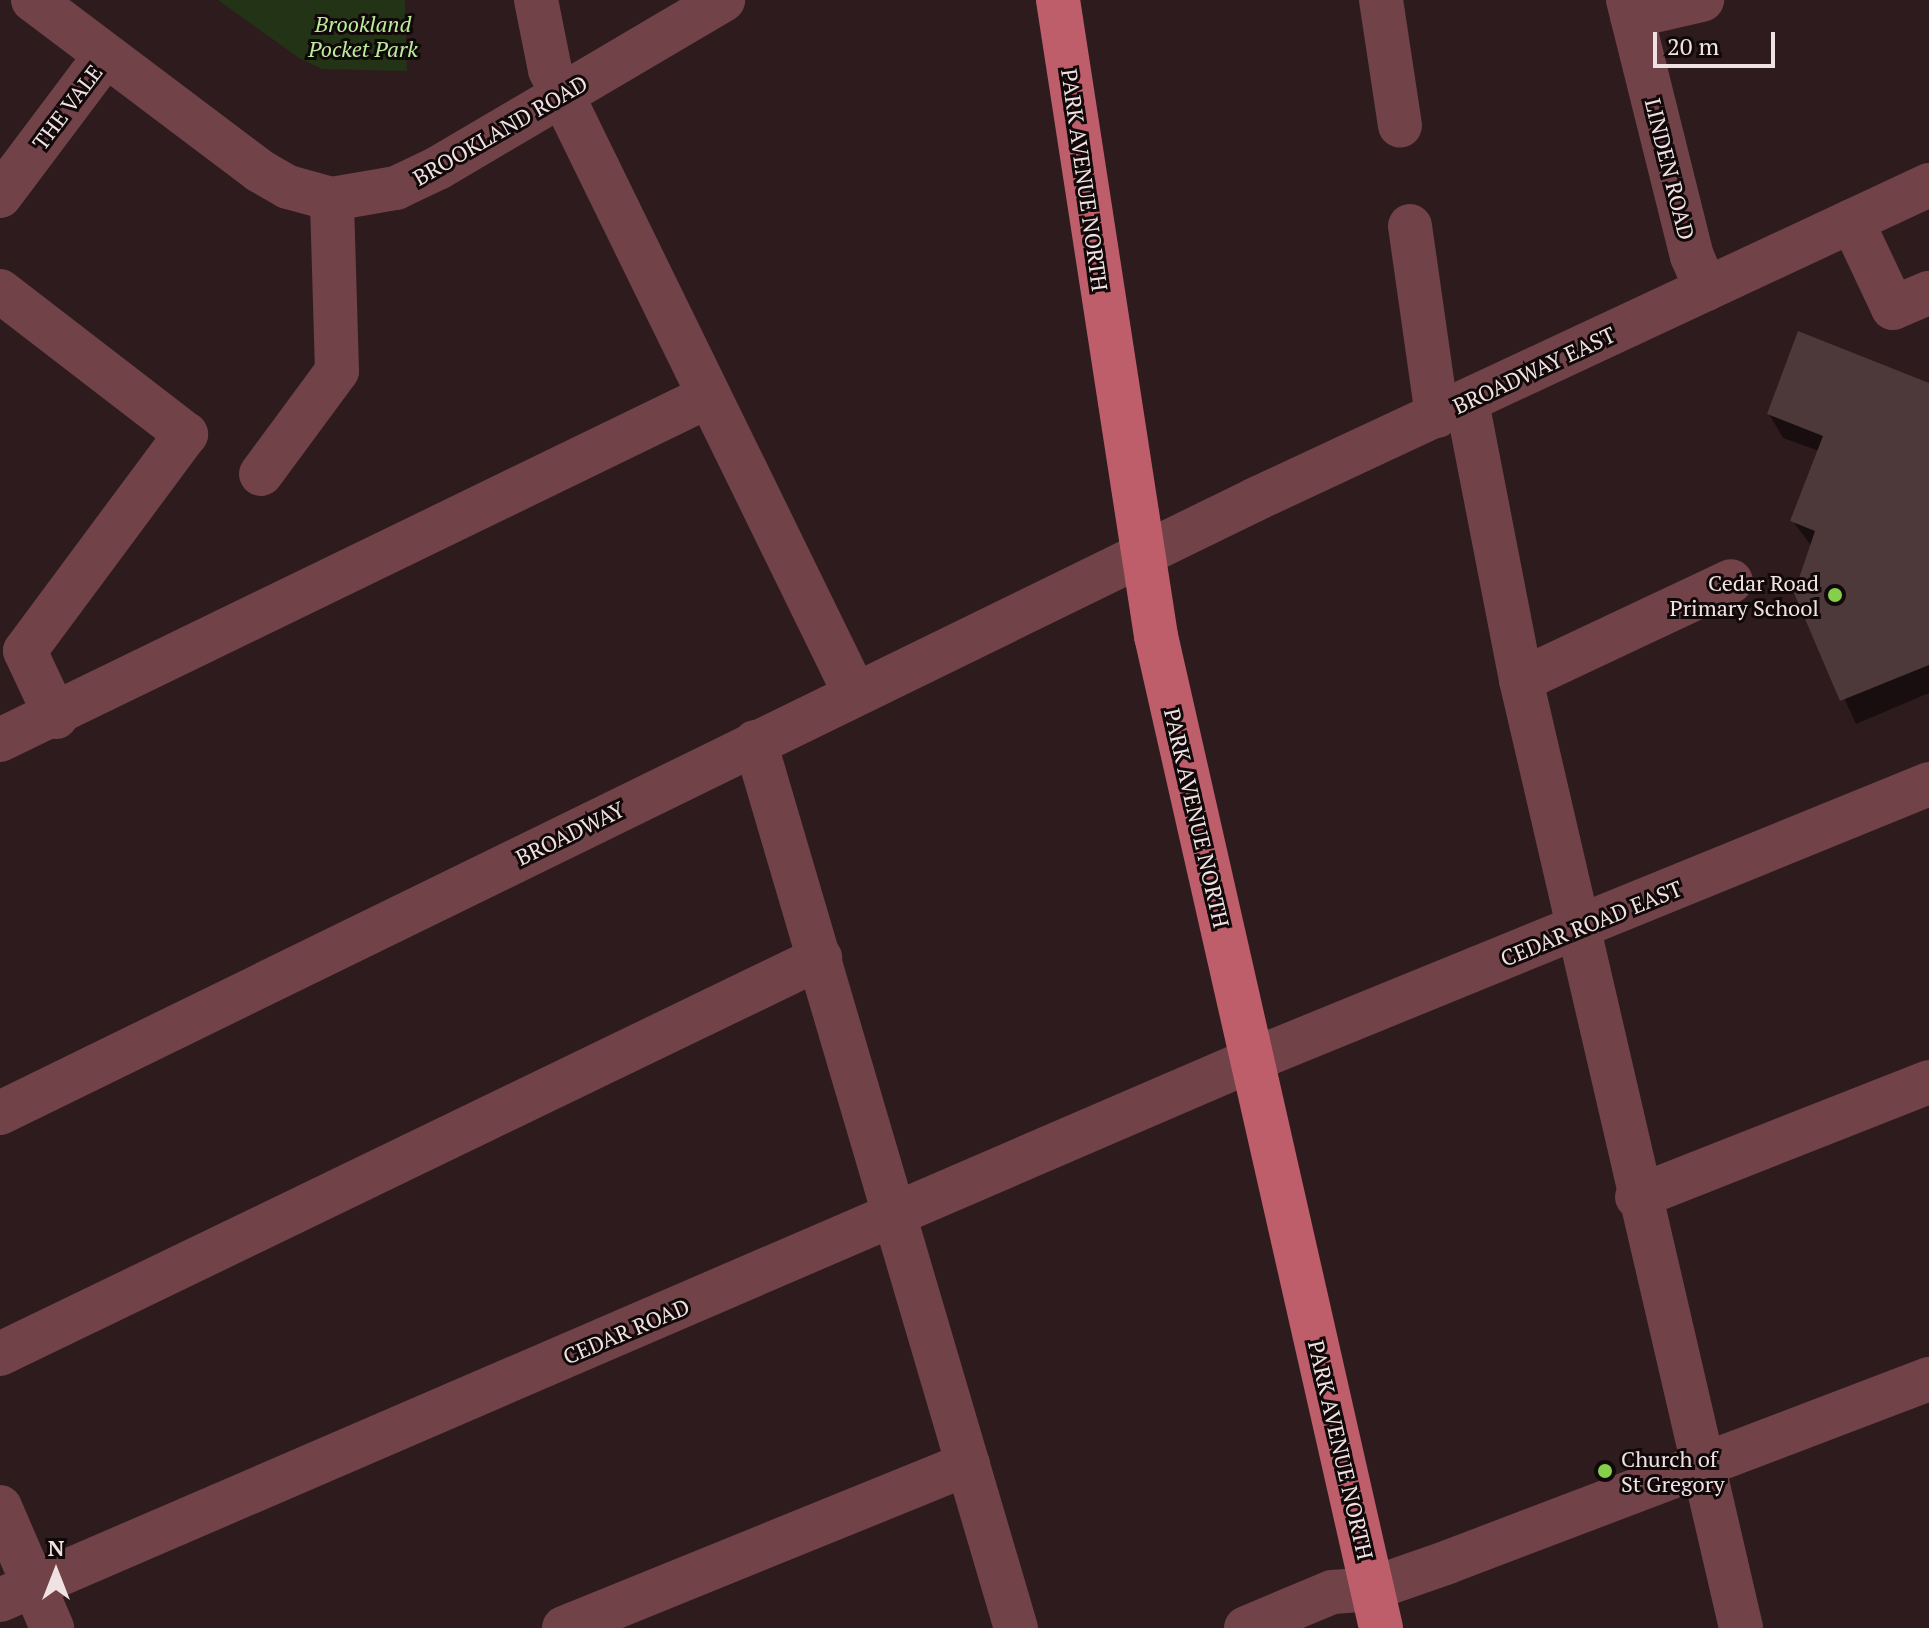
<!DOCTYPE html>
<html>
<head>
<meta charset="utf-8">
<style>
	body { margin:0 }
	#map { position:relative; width:1929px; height:1628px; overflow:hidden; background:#2e1b1d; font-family:"PT Serif",serif }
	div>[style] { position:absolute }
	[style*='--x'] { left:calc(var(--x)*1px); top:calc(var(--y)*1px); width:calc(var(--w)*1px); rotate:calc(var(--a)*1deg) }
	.green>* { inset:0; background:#223415 }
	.shadow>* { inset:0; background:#0007 }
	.building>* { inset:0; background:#4d383a }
	.minor>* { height:44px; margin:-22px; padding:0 22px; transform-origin:22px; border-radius:22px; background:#714247 }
	.major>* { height:44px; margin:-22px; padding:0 22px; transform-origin:22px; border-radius:22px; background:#bf5e6b }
	.dots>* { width:22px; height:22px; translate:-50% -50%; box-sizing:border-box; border:4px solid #110809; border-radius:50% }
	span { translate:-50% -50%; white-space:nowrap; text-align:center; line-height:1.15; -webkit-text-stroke:6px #110809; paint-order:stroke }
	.park-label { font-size:22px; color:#bbeb9c; font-style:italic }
	.street-label { font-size:22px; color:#f0e2e3 }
	.poi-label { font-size:22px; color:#f0e2e3 }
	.right { translate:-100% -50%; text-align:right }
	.left { translate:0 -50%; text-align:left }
	.north { position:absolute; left:16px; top:1532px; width:80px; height:80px; -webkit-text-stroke:6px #110809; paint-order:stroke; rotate:0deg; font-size:22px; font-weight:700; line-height:32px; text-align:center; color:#f0e2e3 }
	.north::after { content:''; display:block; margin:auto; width:28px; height:36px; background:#f0e2e3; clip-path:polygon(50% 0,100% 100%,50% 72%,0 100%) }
	.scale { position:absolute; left:1653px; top:32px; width:122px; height:36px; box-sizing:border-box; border:4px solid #f0e2e3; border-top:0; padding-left:10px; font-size:24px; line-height:28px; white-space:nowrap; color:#f0e2e3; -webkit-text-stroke:6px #110809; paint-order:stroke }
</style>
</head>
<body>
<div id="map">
	<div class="green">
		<i style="clip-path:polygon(218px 0,405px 0,407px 71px,322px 69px,299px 58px)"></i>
	</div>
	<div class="shadow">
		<i style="clip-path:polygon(1929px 385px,1929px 693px,1856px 724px,1796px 593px,1812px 547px,1792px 520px,1819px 451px,1783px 438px,1769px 414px)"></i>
	</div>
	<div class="building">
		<i style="clip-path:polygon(1798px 331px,1929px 383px,1929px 665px,1840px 701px,1794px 593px,1815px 531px,1790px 521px,1823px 436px,1767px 414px)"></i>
	</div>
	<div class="minor">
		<i style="--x:33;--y:0;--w:284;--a:37"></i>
		<i style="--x:260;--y:171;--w:32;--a:30"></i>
		<i style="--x:288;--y:187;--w:46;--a:15.3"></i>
		<i style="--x:332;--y:199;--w:65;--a:-9.8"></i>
		<i style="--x:396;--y:188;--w:47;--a:-25.5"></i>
		<i style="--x:438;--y:168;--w:331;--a:-30.5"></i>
		<i style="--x:536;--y:0;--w:71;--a:78.7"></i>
		<i style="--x:550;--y:70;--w:695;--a:63.95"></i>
		<i style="--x:1381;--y:0;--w:127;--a:81.4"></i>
		<i style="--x:1628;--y:0;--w:264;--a:76"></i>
		<i style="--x:1692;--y:256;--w:36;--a:67"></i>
		<i style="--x:1632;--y:16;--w:72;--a:-12.9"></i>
		<i style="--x:0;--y:196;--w:175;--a:-53.1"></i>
		<i style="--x:1852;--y:221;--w:96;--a:64.8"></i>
		<i style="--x:1893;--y:308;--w:39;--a:-23"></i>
		<i style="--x:1410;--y:226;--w:192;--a:81.9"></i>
		<i style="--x:0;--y:291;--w:235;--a:37.6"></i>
		<i style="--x:186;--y:434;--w:270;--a:126.6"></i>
		<i style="--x:25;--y:651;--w:73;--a:64.8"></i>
		<i style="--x:1467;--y:402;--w:283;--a:79"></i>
		<i style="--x:1521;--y:680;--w:973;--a:76.93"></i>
		<i style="--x:261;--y:474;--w:128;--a:-53.6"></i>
		<i style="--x:337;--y:371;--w:172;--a:-91.7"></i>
		<i style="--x:1521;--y:680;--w:232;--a:-25.2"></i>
		<i style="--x:0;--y:740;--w:788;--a:-25.88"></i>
		<i style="--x:755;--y:742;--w:924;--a:73.59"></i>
		<i style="--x:0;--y:1113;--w:1396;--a:-26.05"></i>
		<i style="--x:1254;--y:500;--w:745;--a:-25.02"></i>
		<i style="--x:1637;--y:1197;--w:314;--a:-21.5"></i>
		<i style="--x:0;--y:1354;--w:911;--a:-25.78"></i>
		<i style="--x:0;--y:1507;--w:132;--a:66.7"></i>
		<i style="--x:0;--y:1600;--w:1363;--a:-23.33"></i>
		<i style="--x:1252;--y:1060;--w:731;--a:-22.18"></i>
		<i style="--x:564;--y:1628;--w:436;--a:-22.1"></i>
		<i style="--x:1246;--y:1628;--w:93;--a:-22.7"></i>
		<i style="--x:1332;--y:1592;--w:39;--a:-4"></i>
		<i style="--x:1371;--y:1589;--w:82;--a:-19.3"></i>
		<i style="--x:1448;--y:1562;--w:515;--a:-20.83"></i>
	</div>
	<div class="major">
		<i style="--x:1058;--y:0;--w:644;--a:81.24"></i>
		<i style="--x:1156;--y:636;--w:1017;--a:77.22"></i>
	</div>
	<div class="dots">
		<i style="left:1835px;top:595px;background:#86cf4b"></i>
		<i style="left:1605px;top:1471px;background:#86cf4b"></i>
	</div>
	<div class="park-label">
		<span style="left:363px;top:36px">Brookland<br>Pocket Park</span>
	</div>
	<div class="street-label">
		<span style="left:67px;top:107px;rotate:-53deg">THE VALE</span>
		<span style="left:500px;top:130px;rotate:-30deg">BROOKLAND ROAD</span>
		<span style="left:1670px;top:169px;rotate:76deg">LINDEN ROAD</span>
		<span style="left:1085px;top:180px;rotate:82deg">PARK AVENUE NORTH</span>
		<span style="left:1534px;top:370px;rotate:-25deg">BROADWAY EAST</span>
		<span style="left:1197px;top:818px;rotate:77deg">PARK AVENUE NORTH</span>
		<span style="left:570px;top:833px;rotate:-26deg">BROADWAY</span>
		<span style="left:1591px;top:923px;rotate:-22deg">CEDAR ROAD EAST</span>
		<span style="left:626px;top:1331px;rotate:-23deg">CEDAR ROAD</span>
		<span style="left:1341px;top:1450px;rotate:77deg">PARK AVENUE NORTH</span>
	</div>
	<div class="poi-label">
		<span class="right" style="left:1819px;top:595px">Cedar Road<br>Primary School</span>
		<span class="left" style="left:1621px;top:1471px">Church of<br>St Gregory</span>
	</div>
	<div class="north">N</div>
	<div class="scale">20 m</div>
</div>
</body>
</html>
